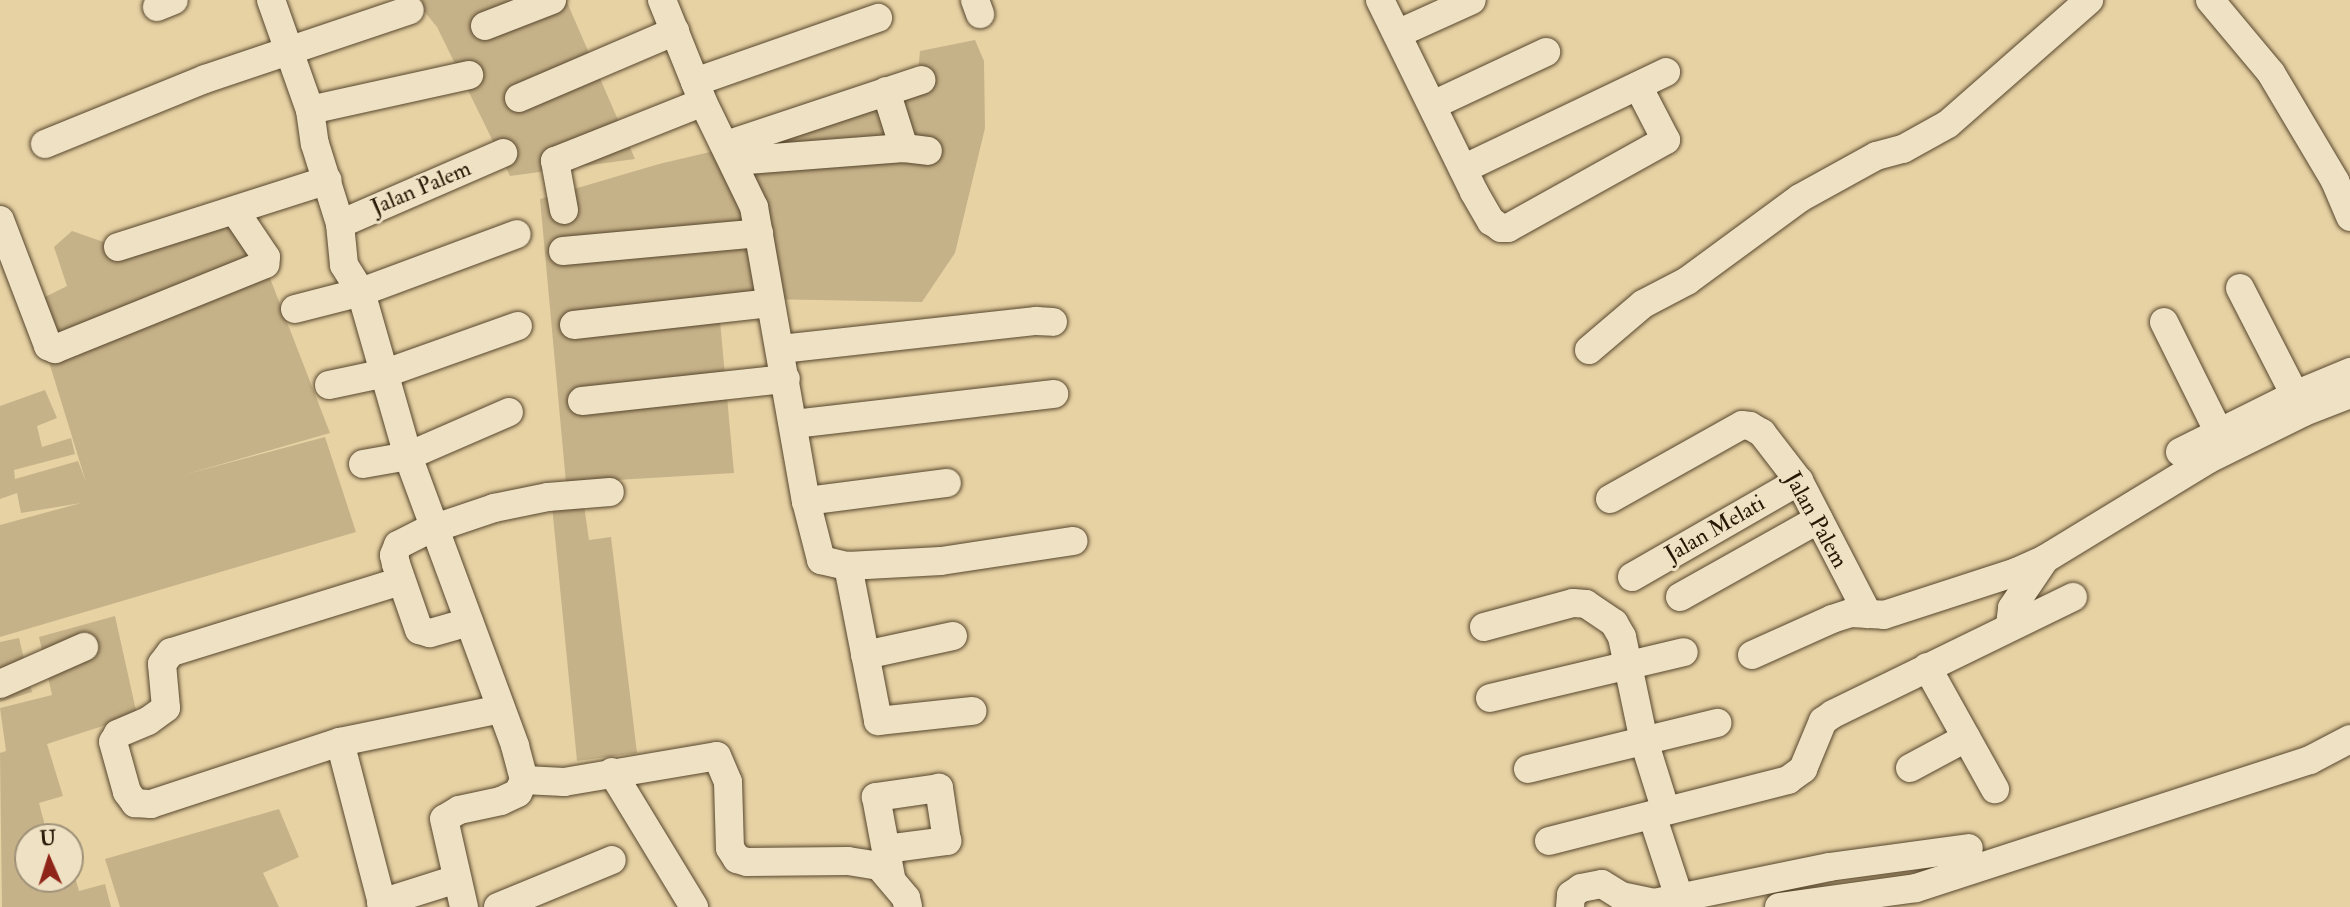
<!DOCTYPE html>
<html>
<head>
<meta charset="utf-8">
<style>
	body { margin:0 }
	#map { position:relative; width:2350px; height:907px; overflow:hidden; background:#e7d2a4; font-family:"IM FELL Double Pica",serif }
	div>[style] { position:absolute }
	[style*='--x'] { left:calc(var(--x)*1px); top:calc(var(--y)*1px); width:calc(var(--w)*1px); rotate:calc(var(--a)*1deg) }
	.green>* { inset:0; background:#c6b289 }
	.roads { filter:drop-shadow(0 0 2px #57462d) drop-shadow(0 0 2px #57462d) }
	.minor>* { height:28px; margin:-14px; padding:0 14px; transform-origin:14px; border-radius:14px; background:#efe2c4 }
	span { translate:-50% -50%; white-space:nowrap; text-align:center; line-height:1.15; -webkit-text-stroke:6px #efe2c4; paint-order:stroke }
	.street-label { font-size:23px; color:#271705 }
	.north { position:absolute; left:14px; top:823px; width:70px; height:70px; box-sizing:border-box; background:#efe2c4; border:2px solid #9f9178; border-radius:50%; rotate:357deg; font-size:19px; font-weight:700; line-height:28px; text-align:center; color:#271705 }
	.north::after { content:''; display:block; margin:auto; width:24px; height:32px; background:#8f2418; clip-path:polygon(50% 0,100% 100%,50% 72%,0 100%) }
</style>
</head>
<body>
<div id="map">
	<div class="green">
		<i style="clip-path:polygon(415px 0,566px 0,635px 159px,510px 176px,437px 27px)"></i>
		<i style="clip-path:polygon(975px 40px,984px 61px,985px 128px,955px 253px,922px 302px,711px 298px,718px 299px,734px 473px,566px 483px,540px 199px,659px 164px,782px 135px,918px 73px,920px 51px)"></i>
		<i style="clip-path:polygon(232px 217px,263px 260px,53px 344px,37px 301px,67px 286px,54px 247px,72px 231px,118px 247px)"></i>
		<i style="clip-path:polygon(268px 273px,330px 433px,183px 475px,325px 437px,356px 532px,0 637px,0 525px,81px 503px,21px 513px,17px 493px,0 499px,0 406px,45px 390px,57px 418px,37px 426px,42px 447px,71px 438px,75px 454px,14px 470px,15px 479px,78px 461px,86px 482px,49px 362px)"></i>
		<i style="clip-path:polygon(584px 505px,589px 540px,611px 537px,637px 753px,577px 761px,552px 506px)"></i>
		<i style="clip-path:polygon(115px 616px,137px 715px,47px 744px,63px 796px,39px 803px,48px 837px,28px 837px,28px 879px,70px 879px,73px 870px,79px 891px,105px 884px,111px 907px,2px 907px,0 753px,6px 751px,0 708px,52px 695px,39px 637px)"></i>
		<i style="clip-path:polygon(19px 638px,32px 692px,0 702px,0 642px)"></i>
		<i style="clip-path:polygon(279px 809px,299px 857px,263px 873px,279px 907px,120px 907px,105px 859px)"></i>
	</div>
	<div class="roads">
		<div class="minor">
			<i style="--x:271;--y:0;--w:117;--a:70.5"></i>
			<i style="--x:310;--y:110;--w:34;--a:82"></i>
			<i style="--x:315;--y:144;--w:84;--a:72.6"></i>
			<i style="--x:340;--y:224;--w:41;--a:84.4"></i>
			<i style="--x:344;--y:265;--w:32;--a:58"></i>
			<i style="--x:361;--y:292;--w:171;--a:74"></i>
			<i style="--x:408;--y:456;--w:309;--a:69.7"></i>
			<i style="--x:515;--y:746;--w:35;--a:75"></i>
			<i style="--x:524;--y:780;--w:14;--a:115"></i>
			<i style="--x:518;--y:793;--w:19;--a:155"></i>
			<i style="--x:501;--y:801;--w:43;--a:167.9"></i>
			<i style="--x:459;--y:810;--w:17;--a:149"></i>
			<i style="--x:444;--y:819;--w:90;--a:77.2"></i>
			<i style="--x:662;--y:0;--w:110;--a:68.1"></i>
			<i style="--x:703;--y:102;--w:117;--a:64.1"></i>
			<i style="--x:754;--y:207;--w:299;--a:80"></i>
			<i style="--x:806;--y:501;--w:61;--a:75.7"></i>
			<i style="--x:821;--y:560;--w:28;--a:13"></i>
			<i style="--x:848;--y:566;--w:93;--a:-3.1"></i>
			<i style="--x:941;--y:561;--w:134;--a:-8.6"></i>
			<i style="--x:975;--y:0;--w:15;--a:70"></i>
			<i style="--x:1380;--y:0;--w:214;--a:63.9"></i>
			<i style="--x:1474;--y:192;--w:34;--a:60"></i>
			<i style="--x:1491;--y:221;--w:12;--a:35"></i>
			<i style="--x:1501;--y:228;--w:7;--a:0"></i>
			<i style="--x:1508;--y:228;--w:181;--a:-29.1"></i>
			<i style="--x:1666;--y:140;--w:61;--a:-117.4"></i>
			<i style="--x:2210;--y:0;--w:95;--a:50.1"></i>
			<i style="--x:2271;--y:73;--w:126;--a:59.3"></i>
			<i style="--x:2335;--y:181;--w:39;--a:67"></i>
			<i style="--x:157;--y:7;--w:18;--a:-22"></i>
			<i style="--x:485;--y:26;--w:72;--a:-21.2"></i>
			<i style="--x:1397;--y:34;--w:82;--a:-24.4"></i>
			<i style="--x:695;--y:82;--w:194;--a:-19.3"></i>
			<i style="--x:886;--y:91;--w:60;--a:72.5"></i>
			<i style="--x:519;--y:98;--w:170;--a:-23.2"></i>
			<i style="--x:1433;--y:105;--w:125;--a:-25.1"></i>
			<i style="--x:310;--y:110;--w:163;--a:-12.4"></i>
			<i style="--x:45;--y:144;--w:173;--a:-22.1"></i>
			<i style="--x:205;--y:79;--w:216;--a:-18.6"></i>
			<i style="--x:726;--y:145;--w:206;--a:-18.4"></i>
			<i style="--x:734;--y:161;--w:170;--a:-4.4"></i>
			<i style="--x:904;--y:148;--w:24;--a:7"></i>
			<i style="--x:1463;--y:169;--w:225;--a:-25.5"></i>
			<i style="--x:564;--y:210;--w:50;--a:-100.4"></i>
			<i style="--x:555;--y:161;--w:159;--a:-21.7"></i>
			<i style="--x:0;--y:220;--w:135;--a:69.1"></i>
			<i style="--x:48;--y:346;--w:8;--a:23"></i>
			<i style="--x:55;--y:349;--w:227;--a:-22"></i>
			<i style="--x:265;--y:264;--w:7;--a:-82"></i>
			<i style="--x:266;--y:257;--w:55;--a:-124"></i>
			<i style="--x:340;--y:224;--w:178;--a:-23.5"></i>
			<i style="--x:118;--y:247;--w:220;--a:-17.7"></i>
			<i style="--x:563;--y:251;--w:197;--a:-5.2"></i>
			<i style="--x:2240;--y:288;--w:120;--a:62.8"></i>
			<i style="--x:295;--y:309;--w:68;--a:-14.4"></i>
			<i style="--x:361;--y:292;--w:166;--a:-20.4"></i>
			<i style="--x:2164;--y:322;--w:122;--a:63.6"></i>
			<i style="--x:574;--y:325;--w:197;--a:-6.4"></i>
			<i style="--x:781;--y:349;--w:257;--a:-6.3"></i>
			<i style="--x:1036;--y:321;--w:17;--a:3"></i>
			<i style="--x:1589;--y:350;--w:71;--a:-40.4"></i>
			<i style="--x:1643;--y:304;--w:50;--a:-27.6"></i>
			<i style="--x:1687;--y:281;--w:140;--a:-36.3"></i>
			<i style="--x:1800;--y:198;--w:87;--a:-28.9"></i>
			<i style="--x:1876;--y:156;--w:28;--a:-15"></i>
			<i style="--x:1903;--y:149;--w:51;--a:-29.1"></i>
			<i style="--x:1948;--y:124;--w:188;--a:-41.3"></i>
			<i style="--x:329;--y:385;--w:58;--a:-11.9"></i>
			<i style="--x:386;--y:373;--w:140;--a:-19.6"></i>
			<i style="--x:582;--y:401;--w:205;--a:-6.2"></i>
			<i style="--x:794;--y:424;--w:262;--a:-6.6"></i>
			<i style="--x:2180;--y:452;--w:128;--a:-26.4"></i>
			<i style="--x:2295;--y:395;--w:60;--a:-22.7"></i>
			<i style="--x:363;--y:464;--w:46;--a:-10.1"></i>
			<i style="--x:408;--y:456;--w:110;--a:-23.5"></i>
			<i style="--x:1610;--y:499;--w:151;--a:-29.3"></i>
			<i style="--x:1742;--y:425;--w:8;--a:7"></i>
			<i style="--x:1750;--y:426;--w:14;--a:30"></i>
			<i style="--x:1762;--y:433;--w:61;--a:52.4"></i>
			<i style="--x:1799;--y:481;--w:150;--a:62.6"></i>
			<i style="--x:806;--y:501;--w:142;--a:-7.3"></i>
			<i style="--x:848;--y:566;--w:158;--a:79"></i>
			<i style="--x:878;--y:721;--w:95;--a:-6.1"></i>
			<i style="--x:1632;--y:577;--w:193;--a:-29.9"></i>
			<i style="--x:401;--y:581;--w:241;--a:162.8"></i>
			<i style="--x:171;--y:652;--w:15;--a:127"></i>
			<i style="--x:162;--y:664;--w:44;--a:84.8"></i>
			<i style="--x:166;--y:708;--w:22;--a:144"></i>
			<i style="--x:148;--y:721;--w:33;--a:157"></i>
			<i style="--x:118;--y:734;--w:9;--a:122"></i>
			<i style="--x:113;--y:742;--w:52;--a:74.4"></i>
			<i style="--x:127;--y:792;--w:14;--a:54"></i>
			<i style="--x:135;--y:803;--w:16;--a:4"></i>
			<i style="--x:151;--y:804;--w:199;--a:-18.2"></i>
			<i style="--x:340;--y:742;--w:164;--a:-11.6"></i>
			<i style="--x:1680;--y:597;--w:159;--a:-29.3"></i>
			<i style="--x:469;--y:622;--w:41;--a:164.2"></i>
			<i style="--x:430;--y:633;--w:11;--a:-165"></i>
			<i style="--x:419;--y:630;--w:70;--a:-109.2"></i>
			<i style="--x:396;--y:564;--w:9;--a:-103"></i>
			<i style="--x:394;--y:555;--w:11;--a:-68"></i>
			<i style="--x:398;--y:545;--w:31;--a:-27"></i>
			<i style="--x:426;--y:531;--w:72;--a:-18.7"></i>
			<i style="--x:494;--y:508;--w:55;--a:-11.5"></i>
			<i style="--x:548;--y:497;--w:62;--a:-4.6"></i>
			<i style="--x:2010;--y:625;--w:17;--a:-83"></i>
			<i style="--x:2012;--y:608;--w:59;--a:-56"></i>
			<i style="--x:1484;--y:627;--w:92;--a:-15.1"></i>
			<i style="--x:1573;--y:603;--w:13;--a:4"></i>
			<i style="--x:1586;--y:604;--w:34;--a:34"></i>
			<i style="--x:1614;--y:623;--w:16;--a:60"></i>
			<i style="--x:1622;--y:637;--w:106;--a:78.1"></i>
			<i style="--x:1644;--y:741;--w:73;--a:72.6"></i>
			<i style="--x:865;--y:655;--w:90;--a:-12.2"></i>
			<i style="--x:1752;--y:655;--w:88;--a:-24.2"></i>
			<i style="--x:1832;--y:619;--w:20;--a:-18"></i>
			<i style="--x:1851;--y:613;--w:33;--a:3"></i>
			<i style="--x:1884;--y:615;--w:139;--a:-18"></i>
			<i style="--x:2016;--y:572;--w:32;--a:-24"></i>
			<i style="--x:2045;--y:559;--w:190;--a:-31.4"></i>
			<i style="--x:2207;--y:460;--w:108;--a:-26.3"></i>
			<i style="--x:2304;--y:412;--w:49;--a:-21.4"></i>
			<i style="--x:1927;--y:667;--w:140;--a:60.9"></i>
			<i style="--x:0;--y:684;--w:92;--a:-23.8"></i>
			<i style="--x:1490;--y:698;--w:199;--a:-13.3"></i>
			<i style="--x:340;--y:742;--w:171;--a:75.4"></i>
			<i style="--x:1910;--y:768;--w:64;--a:-28.2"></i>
			<i style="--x:1528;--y:769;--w:195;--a:-13.7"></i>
			<i style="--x:612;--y:772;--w:158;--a:58.7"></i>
			<i style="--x:524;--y:780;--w:40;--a:2.9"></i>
			<i style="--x:564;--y:782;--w:155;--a:-9.6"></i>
			<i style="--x:717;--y:756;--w:28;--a:67"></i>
			<i style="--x:728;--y:782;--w:66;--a:88.3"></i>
			<i style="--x:730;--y:848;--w:13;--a:58"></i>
			<i style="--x:737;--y:859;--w:10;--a:17"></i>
			<i style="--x:747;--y:862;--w:101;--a:-0.6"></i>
			<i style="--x:848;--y:861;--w:31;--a:9"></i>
			<i style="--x:879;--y:866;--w:42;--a:49.8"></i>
			<i style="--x:906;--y:898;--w:9;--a:77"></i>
			<i style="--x:1652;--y:815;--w:86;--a:71.8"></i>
			<i style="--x:1549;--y:841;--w:247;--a:-14.3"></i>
			<i style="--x:1788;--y:780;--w:19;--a:-36"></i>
			<i style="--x:1803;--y:769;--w:52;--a:-67.4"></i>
			<i style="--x:1823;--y:721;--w:12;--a:-35"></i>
			<i style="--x:1833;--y:714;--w:267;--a:-26"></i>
			<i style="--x:886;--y:849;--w:62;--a:-7.5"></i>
			<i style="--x:947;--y:841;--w:54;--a:-98.6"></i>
			<i style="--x:939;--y:788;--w:64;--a:171.9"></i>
			<i style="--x:876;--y:797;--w:81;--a:79.4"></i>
			<i style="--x:381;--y:903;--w:80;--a:-17.5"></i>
			<i style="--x:498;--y:907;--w:123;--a:-22.4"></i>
			<i style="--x:1570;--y:907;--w:12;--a:-85"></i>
			<i style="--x:1571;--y:895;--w:12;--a:-35"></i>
			<i style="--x:1581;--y:888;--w:21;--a:-11"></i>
			<i style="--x:1602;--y:884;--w:22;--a:32"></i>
			<i style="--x:1621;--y:896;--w:34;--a:12"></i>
			<i style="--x:1654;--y:903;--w:179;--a:-11.6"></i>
			<i style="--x:1829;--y:867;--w:141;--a:-7.7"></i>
			<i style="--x:1779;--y:907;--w:138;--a:-7.9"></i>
			<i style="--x:1916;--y:888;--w:414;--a:-18"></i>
			<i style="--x:2310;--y:760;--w:45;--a:-27.7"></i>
		</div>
	</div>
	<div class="street-label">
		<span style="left:421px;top:188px;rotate:-23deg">Jalan Palem</span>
		<span style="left:1816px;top:520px;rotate:61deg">Jalan Palem</span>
		<span style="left:1715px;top:529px;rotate:-30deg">Jalan Melati</span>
	</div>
	<div class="north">U</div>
</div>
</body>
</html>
